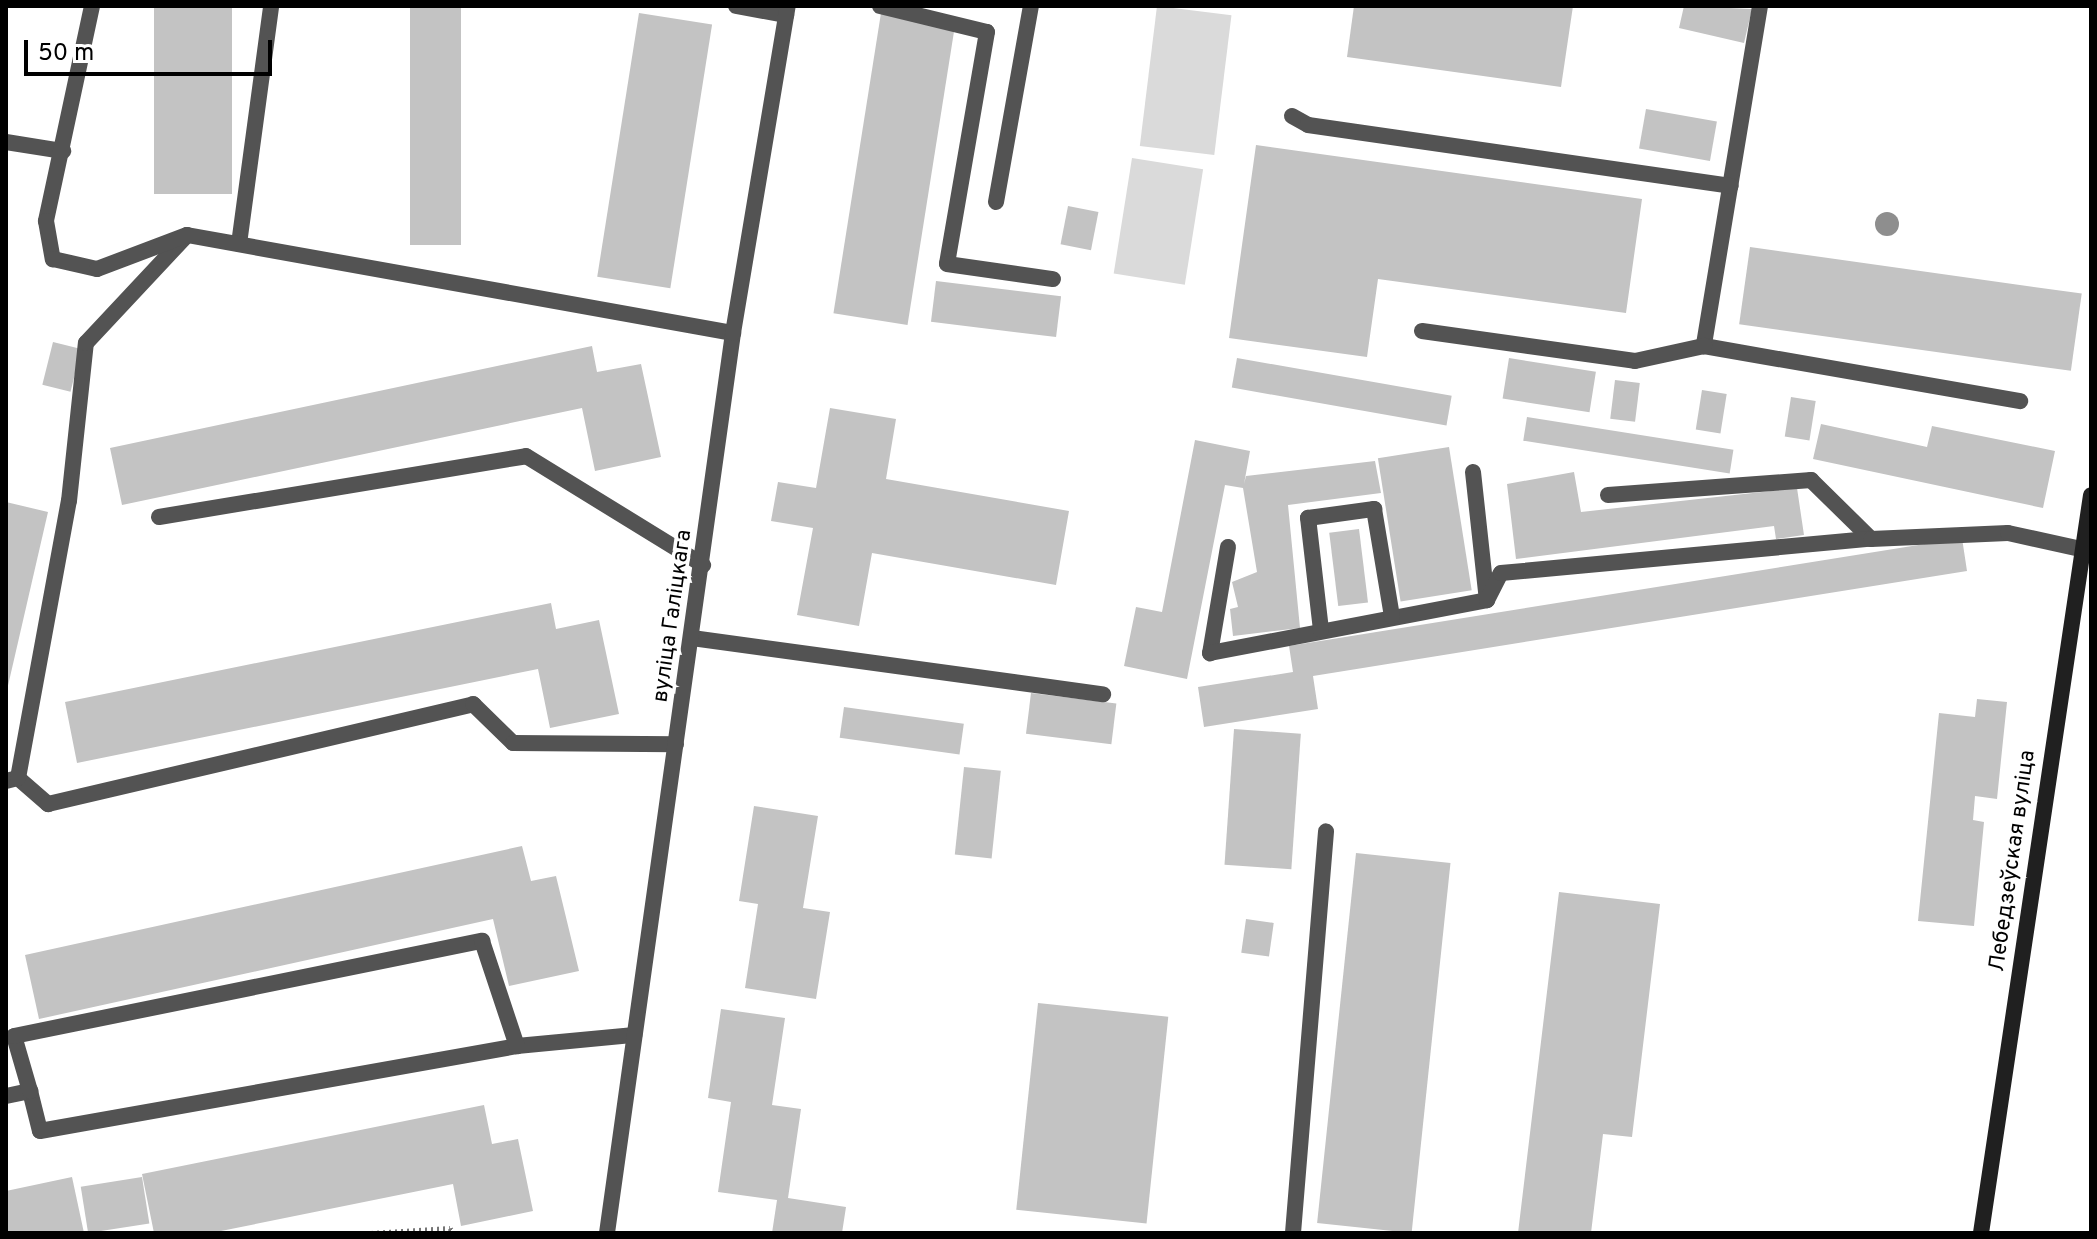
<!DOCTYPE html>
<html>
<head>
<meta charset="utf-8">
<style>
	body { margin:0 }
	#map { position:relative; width:2097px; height:1239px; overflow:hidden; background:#fff; font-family:Overpass,sans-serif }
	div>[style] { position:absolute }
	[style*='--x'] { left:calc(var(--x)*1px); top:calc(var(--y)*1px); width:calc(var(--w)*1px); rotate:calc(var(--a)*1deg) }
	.green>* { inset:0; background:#dadada; transform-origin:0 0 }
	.building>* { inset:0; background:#c3c3c3; transform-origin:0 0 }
	.path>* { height:5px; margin-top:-2.5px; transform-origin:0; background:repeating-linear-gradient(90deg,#757575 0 2px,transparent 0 6px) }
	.service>* { height:16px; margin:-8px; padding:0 8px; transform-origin:8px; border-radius:8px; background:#535353 }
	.minor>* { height:16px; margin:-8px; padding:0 8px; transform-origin:8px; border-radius:8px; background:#535353 }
	.secondary>* { height:16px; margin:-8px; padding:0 8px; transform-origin:8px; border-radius:8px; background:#202020 }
	.trees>* { width:24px; height:24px; margin:-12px; border-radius:50%; background:#8e8e8e }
	span { translate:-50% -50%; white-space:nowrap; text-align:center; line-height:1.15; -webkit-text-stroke:7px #fff; paint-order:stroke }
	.street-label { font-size:22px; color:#000 }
	.frame { position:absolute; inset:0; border:8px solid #000; pointer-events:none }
	.scale { position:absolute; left:24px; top:40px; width:248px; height:36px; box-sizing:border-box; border:4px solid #000; border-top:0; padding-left:10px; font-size:24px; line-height:28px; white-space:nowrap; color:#000; -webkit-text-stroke:6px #fff; paint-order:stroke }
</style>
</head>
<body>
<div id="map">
	<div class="green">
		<i style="left:1157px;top:6px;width:75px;height:141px;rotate:7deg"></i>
		<i style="left:1132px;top:158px;width:72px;height:117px;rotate:9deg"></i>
	</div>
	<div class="building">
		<i style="left:154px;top:6px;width:78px;height:188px"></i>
		<i style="left:410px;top:6px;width:51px;height:239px"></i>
		<i style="clip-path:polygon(1354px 6px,1573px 6px,1561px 87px,1347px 57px)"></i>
		<i style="clip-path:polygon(1684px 6px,1752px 9px,1744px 43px,1679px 28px)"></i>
		<i style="left:639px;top:13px;width:74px;height:267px;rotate:9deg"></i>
		<i style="left:881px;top:13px;width:75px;height:304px;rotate:9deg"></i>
		<i style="left:1646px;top:109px;width:72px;height:40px;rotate:10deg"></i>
		<i style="clip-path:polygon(1256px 145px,1642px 199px,1626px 313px,1378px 279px,1367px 357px,1229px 338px)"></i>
		<i style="left:1068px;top:206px;width:31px;height:39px;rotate:11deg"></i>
		<i style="left:1750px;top:247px;width:335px;height:78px;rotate:8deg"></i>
		<i style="left:936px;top:281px;width:126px;height:41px;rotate:7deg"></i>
		<i style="left:53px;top:342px;width:29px;height:44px;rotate:14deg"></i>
		<i style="clip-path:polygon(592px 346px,597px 372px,641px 364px,661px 457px,595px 471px,582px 408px,122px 505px,110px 448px)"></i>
		<i style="left:1237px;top:358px;width:218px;height:30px;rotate:10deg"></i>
		<i style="left:1509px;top:358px;width:88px;height:41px;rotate:9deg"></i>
		<i style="left:1615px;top:380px;width:25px;height:39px;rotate:7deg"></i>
		<i style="left:1702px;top:390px;width:25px;height:40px;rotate:9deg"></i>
		<i style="left:1791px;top:397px;width:25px;height:40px;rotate:9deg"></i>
		<i style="clip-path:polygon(830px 408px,896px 419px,886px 479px,1069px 511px,1056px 585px,872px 553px,859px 626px,797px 615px,813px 528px,771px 521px,778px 482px,816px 488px)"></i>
		<i style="left:1527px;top:417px;width:209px;height:24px;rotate:9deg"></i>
		<i style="clip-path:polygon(1821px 424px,1927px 447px,1932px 426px,2055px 451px,2043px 508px,1813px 459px)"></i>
		<i style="clip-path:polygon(1195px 440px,1250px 451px,1244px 484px,1246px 476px,1375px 461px,1381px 493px,1288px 505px,1300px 628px,1233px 636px,1230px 609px,1238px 607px,1232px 582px,1257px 572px,1243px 488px,1225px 485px,1187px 679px,1124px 666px,1136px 607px,1162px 612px)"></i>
		<i style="left:1449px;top:447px;width:145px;height:72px;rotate:81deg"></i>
		<i style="clip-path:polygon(1574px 472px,1581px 512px,1797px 488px,1804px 535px,1776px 539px,1774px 526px,1516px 559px,1507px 484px)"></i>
		<i style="clip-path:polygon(6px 502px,48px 512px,7px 690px,6px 690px)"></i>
		<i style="left:1359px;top:529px;width:74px;height:30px;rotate:83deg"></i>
		<i style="clip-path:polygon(1962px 538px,1967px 571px,1313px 676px,1318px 709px,1204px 727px,1198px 687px,1293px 672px,1289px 646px)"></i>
		<i style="clip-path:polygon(551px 603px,556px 629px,599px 620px,619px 714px,550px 728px,538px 669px,77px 763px,65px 702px)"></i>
		<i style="left:1031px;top:693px;width:86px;height:41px;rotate:7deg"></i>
		<i style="clip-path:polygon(1977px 699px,2007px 702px,1997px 799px,1975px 796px,1973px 820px,1984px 822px,1974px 926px,1918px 921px,1939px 713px,1975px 717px)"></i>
		<i style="left:844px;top:707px;width:121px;height:31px;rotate:8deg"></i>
		<i style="left:1234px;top:729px;width:67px;height:136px;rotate:4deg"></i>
		<i style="left:964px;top:767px;width:37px;height:88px;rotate:6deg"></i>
		<i style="clip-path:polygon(754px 806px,818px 816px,803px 908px,830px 912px,816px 999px,745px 988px,758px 904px,739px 901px)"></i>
		<i style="clip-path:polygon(522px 846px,531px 881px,556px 876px,579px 971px,509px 986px,493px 919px,39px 1019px,25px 955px)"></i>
		<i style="left:1356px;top:853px;width:95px;height:372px;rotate:6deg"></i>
		<i style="clip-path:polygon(1559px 892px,1660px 904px,1632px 1137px,1603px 1134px,1591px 1233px,1518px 1233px)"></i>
		<i style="left:1246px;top:919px;width:28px;height:34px;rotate:8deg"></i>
		<i style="left:1038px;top:1003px;width:131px;height:208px;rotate:6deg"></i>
		<i style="clip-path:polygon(721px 1009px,785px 1018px,772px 1105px,801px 1109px,788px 1198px,846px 1207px,842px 1233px,772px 1233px,777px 1200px,718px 1192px,731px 1102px,708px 1098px)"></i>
		<i style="clip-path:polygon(484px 1105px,492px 1144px,518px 1139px,533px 1211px,461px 1226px,453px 1184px,211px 1233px,154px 1233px,142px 1174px)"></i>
		<i style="clip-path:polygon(72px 1177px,84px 1233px,6px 1233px,6px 1191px)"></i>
		<i style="left:142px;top:1177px;width:47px;height:62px;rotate:81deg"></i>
	</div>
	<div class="path">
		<i style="--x:371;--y:1233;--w:79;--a:-3.6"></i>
		<i style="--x:450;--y:1228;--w:6;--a:59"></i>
	</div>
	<div class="service">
		<i style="--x:880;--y:6;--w:110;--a:13.7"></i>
		<i style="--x:987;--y:32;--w:235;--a:99.8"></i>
		<i style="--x:947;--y:264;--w:107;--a:8.1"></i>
		<i style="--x:1760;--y:6;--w:345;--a:99.4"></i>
		<i style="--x:1704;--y:346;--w:321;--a:9.9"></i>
		<i style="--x:1292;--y:116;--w:18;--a:29"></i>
		<i style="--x:1308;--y:125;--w:427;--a:8.2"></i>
		<i style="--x:6;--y:142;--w:58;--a:9"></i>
		<i style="--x:996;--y:202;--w:199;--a:-79.9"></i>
		<i style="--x:239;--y:244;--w:240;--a:-82.3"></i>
		<i style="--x:1422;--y:331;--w:215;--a:8"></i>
		<i style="--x:1635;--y:361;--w:71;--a:-12.3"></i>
		<i style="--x:1473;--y:472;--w:129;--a:83.8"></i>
		<i style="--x:1608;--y:495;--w:204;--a:-4.2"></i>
		<i style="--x:1811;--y:480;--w:84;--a:44.5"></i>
		<i style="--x:159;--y:517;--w:372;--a:-9.4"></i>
		<i style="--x:526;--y:456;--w:208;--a:31.6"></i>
		<i style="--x:1228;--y:547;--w:108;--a:99.6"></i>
		<i style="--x:1210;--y:653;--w:282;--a:-10.8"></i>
		<i style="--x:1487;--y:600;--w:30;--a:-63"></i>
		<i style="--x:1501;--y:573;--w:372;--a:-5.3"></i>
		<i style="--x:1871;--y:539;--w:137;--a:-2.5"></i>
		<i style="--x:2008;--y:533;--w:75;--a:12.4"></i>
		<i style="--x:1321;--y:630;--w:113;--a:-96.6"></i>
		<i style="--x:1308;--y:518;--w:67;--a:-7.8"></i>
		<i style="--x:1374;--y:509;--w:109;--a:80.5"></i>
		<i style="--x:692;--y:638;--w:415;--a:7.8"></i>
		<i style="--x:18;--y:778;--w:40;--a:41"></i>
		<i style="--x:48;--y:804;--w:437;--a:-13.2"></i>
		<i style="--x:473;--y:704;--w:56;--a:44.3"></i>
		<i style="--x:513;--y:743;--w:163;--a:0.4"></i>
		<i style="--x:6;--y:781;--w:12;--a:-14"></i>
		<i style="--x:18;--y:778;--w:282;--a:-79.6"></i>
		<i style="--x:69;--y:501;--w:159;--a:-83.9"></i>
		<i style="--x:86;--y:343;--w:148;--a:-46.9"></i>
		<i style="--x:187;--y:235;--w:555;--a:10.18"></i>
		<i style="--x:30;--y:1091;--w:41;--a:76"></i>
		<i style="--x:40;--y:1131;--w:485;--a:-10.1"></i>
		<i style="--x:517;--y:1046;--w:118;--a:-5.4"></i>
		<i style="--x:6;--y:1096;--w:25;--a:-12"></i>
		<i style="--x:30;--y:1091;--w:57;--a:-106.2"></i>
		<i style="--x:14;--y:1036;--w:478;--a:-11.5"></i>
		<i style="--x:482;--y:941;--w:111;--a:71.6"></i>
		<i style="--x:1293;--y:1233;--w:403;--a:-85.3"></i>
	</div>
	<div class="minor">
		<i style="--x:92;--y:6;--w:220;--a:102.1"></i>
		<i style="--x:46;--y:221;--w:39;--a:80"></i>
		<i style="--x:53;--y:259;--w:45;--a:12.8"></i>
		<i style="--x:97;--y:269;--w:96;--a:-20.7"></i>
		<i style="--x:736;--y:6;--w:51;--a:10.2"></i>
		<i style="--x:607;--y:1233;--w:909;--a:-82.03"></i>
		<i style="--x:733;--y:333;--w:332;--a:-80.5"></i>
	</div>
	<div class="secondary">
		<i style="--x:1981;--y:1233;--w:746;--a:-81.52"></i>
	</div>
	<div class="trees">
		<i style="left:1887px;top:224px"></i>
	</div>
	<div class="street-label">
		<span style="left:673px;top:616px;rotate:-82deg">вуліца Галіцкага</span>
		<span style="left:2013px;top:861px;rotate:-82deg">Лебедзеўская вуліца</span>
	</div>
	<div class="frame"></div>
	<div class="scale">50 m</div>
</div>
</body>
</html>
